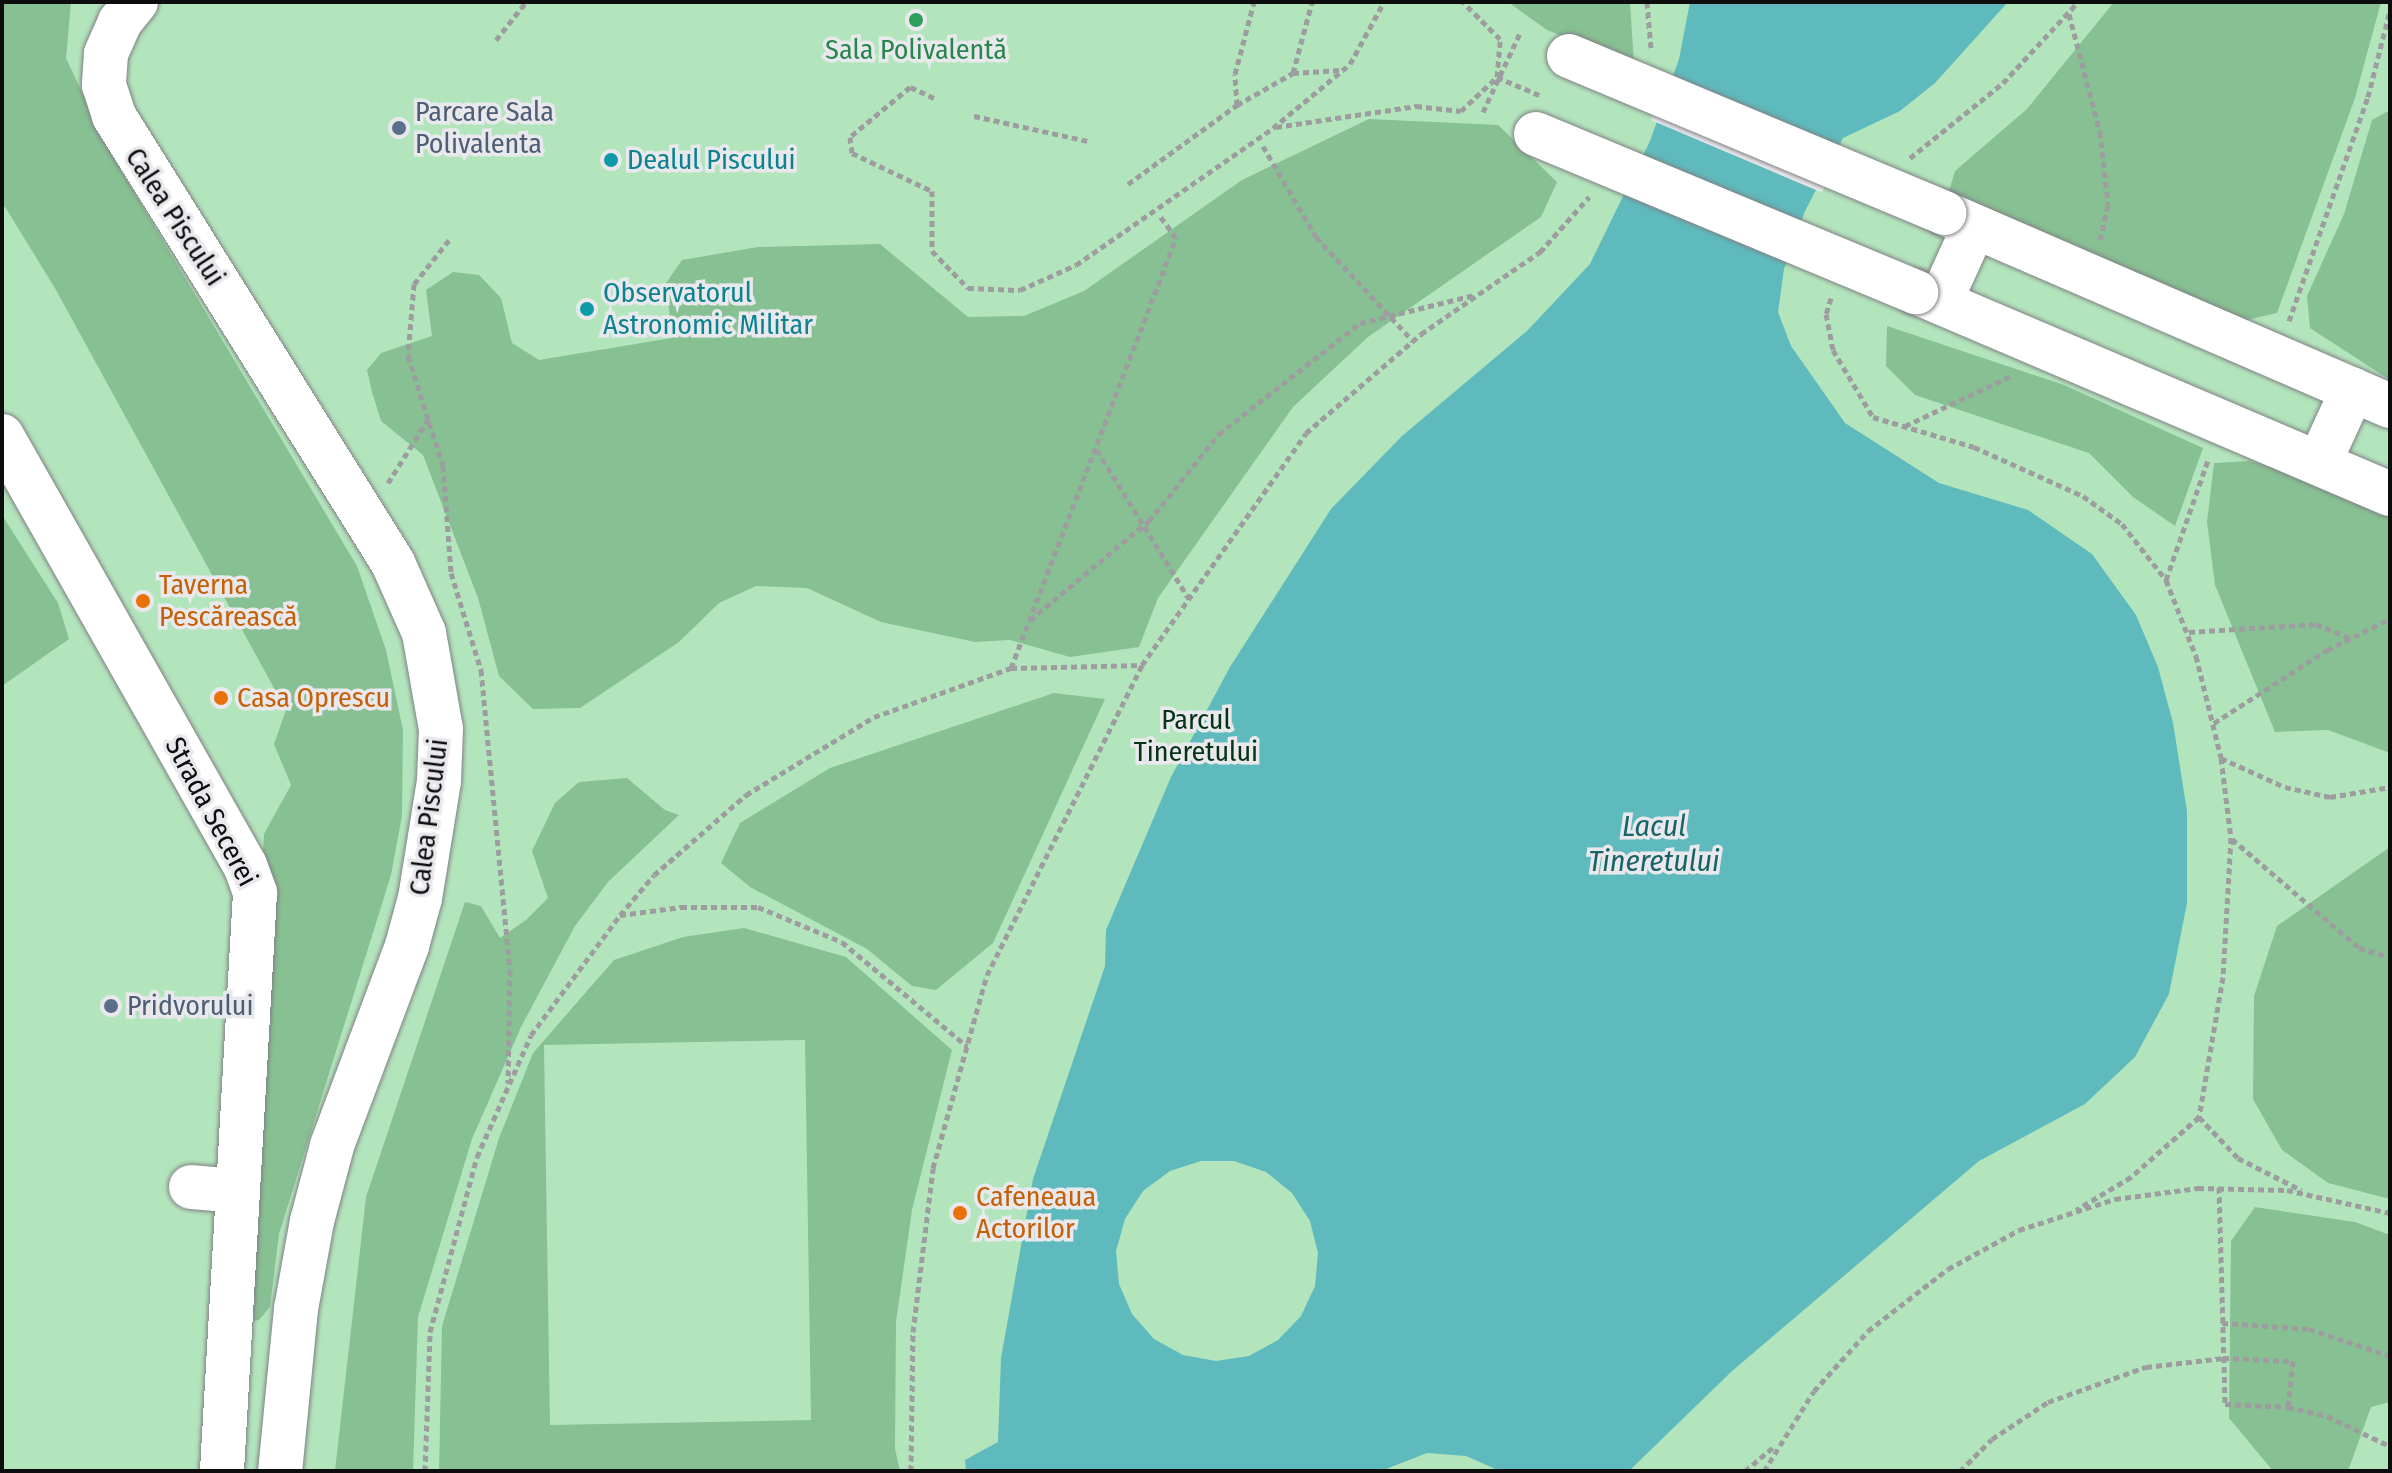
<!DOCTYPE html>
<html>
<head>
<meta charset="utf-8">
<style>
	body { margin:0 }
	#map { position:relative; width:2392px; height:1473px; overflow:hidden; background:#e9e9ed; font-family:"Fira Sans Condensed",sans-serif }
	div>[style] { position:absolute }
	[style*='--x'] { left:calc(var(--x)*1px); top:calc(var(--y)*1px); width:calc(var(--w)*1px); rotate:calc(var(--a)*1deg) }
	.green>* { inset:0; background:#b3e5bd; transform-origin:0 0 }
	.forest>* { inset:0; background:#87c093 }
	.water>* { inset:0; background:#5ebabc }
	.pier>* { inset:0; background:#e9e9ed; transform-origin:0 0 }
	.path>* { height:5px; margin-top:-2.5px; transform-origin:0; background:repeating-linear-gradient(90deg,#9d9da0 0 6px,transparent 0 10px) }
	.roads { filter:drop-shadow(0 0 2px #818184) drop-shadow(0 0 2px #818184) }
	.minor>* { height:44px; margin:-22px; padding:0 22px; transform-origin:22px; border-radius:22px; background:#fff }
	.bridges { filter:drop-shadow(0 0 2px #818184) drop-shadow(0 0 2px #818184) }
	.minor-bridge>* { height:44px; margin:-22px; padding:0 22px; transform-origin:22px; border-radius:22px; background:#fff }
	.dots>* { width:22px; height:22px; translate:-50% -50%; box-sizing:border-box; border:4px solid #e9e9ed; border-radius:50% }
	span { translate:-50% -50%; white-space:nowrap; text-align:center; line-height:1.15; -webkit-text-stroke:7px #e9e9ed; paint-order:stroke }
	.leisure-label { font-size:28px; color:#27864d }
	.service-label { font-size:28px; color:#4e5e75 }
	.left { translate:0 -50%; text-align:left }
	.culture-label { font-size:28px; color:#0d838f }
	.street-label { font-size:28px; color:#0d0d0e }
	.food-label { font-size:28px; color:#c56008 }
	.park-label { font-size:28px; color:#063316 }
	.water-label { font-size:30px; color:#176365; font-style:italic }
	.frame { position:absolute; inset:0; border:4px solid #0d0d0e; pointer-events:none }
</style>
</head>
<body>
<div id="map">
	<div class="green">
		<i style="left:2px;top:2px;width:2388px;height:1469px"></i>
	</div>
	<div class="forest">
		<i style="clip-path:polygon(2px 2px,71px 2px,66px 58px,110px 152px,357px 566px,386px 650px,403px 730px,402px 816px,391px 875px,279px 1234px,270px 1307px,259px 1320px,246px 1322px,275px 882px,263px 852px,264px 834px,291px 785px,274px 744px,286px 710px,56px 290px,2px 202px)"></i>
		<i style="clip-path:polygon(1508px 2px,1630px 2px,1634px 63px,1547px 30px)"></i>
		<i style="clip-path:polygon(2114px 2px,2381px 2px,2355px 98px,2277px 313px,2238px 322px,1949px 191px,1955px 171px,2027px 109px)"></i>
		<i style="clip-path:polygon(2390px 110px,2390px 380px,2310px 328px,2307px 296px,2344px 214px,2372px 120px)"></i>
		<i style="clip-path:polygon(1369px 119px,1498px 125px,1557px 182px,1541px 217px,1368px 337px,1293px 407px,1158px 598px,1139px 647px,1070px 657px,1010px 640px,975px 642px,881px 622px,807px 588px,756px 586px,719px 603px,679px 642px,580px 708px,533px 709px,499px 676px,478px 598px,423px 455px,381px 421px,372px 392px,367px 370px,381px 353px,432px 336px,426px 290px,453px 272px,479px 275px,501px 298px,512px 343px,539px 360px,672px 338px,666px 283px,682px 260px,758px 247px,880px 244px,968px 317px,1024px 316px,1084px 291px,1242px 180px)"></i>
		<i style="clip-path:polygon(1887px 326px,2064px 385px,2203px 448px,2175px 526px,2133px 497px,2089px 453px,1915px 395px,1886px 366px)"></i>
		<i style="clip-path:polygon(2250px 461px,2328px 483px,2390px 513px,2390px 753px,2328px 730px,2275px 732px,2215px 585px,2207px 522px,2214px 463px)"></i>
		<i style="clip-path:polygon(2px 515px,58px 603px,69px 639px,2px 686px)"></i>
		<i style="clip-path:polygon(1054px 693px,1105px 699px,993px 943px,936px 990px,912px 986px,867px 949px,750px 887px,721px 863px,740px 823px,830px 768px)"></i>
		<i style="clip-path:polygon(627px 778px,665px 810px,679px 815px,608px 882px,575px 926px,521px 1027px,472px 1139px,418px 1317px,413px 1471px,335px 1471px,366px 1197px,465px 902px,481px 906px,500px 938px,526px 920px,548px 898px,532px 851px,555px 803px,579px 782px)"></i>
		<i style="clip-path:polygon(2390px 847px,2390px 1199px,2328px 1183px,2282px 1150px,2253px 1099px,2254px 996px,2277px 926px)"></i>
		<i style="clip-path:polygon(evenodd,744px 928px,846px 957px,952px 1050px,912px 1210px,896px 1322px,895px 1449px,900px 1471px,439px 1471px,442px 1326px,499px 1138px,533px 1053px,614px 960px,683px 937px,744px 928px,805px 1040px,811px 1420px,550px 1425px,544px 1045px,805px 1040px)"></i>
		<i style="clip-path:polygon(2255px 1207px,2355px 1222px,2390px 1235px,2390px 1402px,2371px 1407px,2348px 1471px,2273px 1471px,2229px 1418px,2231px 1241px)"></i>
	</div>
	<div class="water">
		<i style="clip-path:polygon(evenodd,1690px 2px,2008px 2px,1935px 83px,1900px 111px,1843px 138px,1805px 211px,1784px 269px,1778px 312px,1791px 346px,1845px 423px,1939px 483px,2028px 510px,2092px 554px,2136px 615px,2158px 667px,2173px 723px,2187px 811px,2187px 903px,2169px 994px,2135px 1057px,2085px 1104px,1979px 1161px,1731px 1372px,1629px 1471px,1500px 1471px,1466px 1456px,1427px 1453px,1381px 1471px,966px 1471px,965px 1460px,998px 1442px,1001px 1358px,1033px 1179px,1105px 966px,1106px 930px,1171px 777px,1230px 667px,1331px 509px,1402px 436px,1527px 331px,1590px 264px,1650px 141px,1679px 59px,1690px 2px,1201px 1161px,1234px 1161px,1266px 1172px,1292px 1193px,1310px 1221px,1318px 1253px,1315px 1286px,1301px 1316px,1278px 1340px,1249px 1356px,1216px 1361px,1183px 1355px,1154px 1339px,1132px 1314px,1119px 1284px,1116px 1251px,1125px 1219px,1143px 1191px,1170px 1171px,1201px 1161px)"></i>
	</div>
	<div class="pier">
		<i style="left:1666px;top:84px;width:186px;height:39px;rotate:23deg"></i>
	</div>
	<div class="path">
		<i style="--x:1647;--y:2;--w:47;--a:85.1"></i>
		<i style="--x:2069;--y:14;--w:122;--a:75.3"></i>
		<i style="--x:2100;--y:132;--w:73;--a:83.7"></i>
		<i style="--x:2108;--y:205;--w:35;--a:103"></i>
		<i style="--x:496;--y:40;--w:48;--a:-51.7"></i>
		<i style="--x:1293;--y:73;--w:73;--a:-75"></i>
		<i style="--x:1497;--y:77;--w:46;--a:23.2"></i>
		<i style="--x:934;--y:98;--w:26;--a:-155"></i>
		<i style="--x:910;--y:87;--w:78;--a:140.2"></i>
		<i style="--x:850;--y:137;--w:16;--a:83"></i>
		<i style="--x:852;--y:153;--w:89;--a:25.4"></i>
		<i style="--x:932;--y:191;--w:60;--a:90"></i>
		<i style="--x:932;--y:251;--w:52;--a:45.8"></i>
		<i style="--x:968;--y:288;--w:52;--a:2.2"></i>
		<i style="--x:1020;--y:290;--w:61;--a:-24.1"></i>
		<i style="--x:1076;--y:265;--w:240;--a:-34.8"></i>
		<i style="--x:1273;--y:128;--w:100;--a:-39.7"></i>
		<i style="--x:1350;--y:64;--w:71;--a:-61.3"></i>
		<i style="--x:1237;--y:105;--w:31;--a:-94"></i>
		<i style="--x:1235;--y:74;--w:74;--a:-75.2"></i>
		<i style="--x:1483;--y:112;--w:87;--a:-64.9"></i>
		<i style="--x:974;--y:116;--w:117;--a:12.4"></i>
		<i style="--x:1276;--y:127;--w:142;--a:-8.5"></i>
		<i style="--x:1416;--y:106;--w:45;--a:6.3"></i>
		<i style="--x:1461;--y:111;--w:50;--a:-43.4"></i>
		<i style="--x:1497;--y:77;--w:38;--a:-85"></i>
		<i style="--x:1500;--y:39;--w:52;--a:-135"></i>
		<i style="--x:1263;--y:146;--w:105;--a:59.8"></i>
		<i style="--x:1316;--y:237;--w:142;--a:47"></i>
		<i style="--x:1910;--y:158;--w:119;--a:-38.9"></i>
		<i style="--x:2003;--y:83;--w:110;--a:-47.2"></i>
		<i style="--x:1128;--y:184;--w:135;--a:-35.9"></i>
		<i style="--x:1237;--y:105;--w:64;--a:-29.7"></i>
		<i style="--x:1293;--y:73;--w:48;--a:-3.6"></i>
		<i style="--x:449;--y:240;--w:56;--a:128.5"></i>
		<i style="--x:414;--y:284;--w:72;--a:94.8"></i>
		<i style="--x:408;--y:356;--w:115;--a:72.3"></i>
		<i style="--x:443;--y:466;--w:107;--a:85.7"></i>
		<i style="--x:451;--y:573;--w:102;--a:72.8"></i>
		<i style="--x:481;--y:670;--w:301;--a:84.5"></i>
		<i style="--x:510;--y:970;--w:113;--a:91"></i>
		<i style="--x:1831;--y:298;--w:17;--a:107"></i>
		<i style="--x:1826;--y:314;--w:37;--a:79"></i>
		<i style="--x:1833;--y:350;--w:78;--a:59.2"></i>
		<i style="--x:1873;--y:417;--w:105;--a:16.5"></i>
		<i style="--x:1974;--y:447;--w:120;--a:24.2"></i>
		<i style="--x:2083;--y:496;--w:48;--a:35.7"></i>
		<i style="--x:2122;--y:524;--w:71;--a:51.8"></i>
		<i style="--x:2166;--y:580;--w:82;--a:68.5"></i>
		<i style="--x:2196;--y:656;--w:105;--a:76.2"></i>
		<i style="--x:2221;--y:758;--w:81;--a:82.9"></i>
		<i style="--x:2231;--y:838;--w:139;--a:93.3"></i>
		<i style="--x:2223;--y:977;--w:142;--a:99.7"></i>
		<i style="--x:2199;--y:1117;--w:91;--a:138.6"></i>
		<i style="--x:2131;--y:1177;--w:64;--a:149"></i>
		<i style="--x:2289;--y:321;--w:238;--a:-70.6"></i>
		<i style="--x:2368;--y:97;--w:90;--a:-75.8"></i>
		<i style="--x:1905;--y:426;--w:117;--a:-25.3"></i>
		<i style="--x:1097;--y:450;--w:175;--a:58.3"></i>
		<i style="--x:388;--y:483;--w:77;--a:-57.8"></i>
		<i style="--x:2166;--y:580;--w:130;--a:-70.7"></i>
		<i style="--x:1030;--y:620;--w:155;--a:-39.8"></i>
		<i style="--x:1149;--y:521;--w:112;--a:-51.2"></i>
		<i style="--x:1219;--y:434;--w:179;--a:-38.2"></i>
		<i style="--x:1360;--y:323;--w:118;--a:-13.7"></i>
		<i style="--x:2189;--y:632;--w:127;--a:-3.6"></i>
		<i style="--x:2316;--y:624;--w:37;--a:22"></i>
		<i style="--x:1011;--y:668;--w:461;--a:-69"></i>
		<i style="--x:1176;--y:238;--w:29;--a:-126"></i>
		<i style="--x:2214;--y:723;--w:135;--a:-32.9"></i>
		<i style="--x:2327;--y:650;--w:70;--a:-26.2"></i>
		<i style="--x:2221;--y:758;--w:70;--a:24.4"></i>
		<i style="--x:2285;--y:787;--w:46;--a:12.5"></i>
		<i style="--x:2330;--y:797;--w:61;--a:-9.5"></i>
		<i style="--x:2232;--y:839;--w:167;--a:40.6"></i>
		<i style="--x:2359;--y:948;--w:32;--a:16"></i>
		<i style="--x:620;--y:915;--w:52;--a:-49.6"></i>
		<i style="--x:654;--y:875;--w:122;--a:-41"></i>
		<i style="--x:746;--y:795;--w:150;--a:-31.4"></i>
		<i style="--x:874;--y:717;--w:145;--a:-19.7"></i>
		<i style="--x:1011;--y:668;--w:131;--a:-1.3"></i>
		<i style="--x:2199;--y:1117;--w:57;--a:46.4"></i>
		<i style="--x:2238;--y:1158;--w:71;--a:26.9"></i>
		<i style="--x:2219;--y:1187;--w:217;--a:88.4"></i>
		<i style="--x:2225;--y:1404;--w:63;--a:2.7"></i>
		<i style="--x:2288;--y:1407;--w:40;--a:13"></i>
		<i style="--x:2327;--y:1416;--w:70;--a:25.5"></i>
		<i style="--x:2222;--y:1323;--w:87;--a:3.9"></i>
		<i style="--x:2309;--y:1329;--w:85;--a:18.4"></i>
		<i style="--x:425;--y:1471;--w:139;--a:-87.9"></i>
		<i style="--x:430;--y:1332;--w:181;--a:-75"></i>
		<i style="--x:477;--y:1157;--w:133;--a:-66.1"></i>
		<i style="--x:531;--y:1035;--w:149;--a:-53.4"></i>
		<i style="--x:620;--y:915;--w:62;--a:-7.5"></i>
		<i style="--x:681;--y:907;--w:77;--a:0"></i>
		<i style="--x:758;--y:907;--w:91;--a:22.6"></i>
		<i style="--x:842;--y:942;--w:163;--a:39.8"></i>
		<i style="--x:911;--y:1471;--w:139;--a:-89.2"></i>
		<i style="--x:913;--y:1332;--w:165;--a:-83"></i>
		<i style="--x:933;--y:1168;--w:200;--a:-74.4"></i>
		<i style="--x:987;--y:975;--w:347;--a:-63.4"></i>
		<i style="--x:1142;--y:665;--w:284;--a:-54.7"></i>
		<i style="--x:1306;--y:433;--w:152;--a:-40.7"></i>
		<i style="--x:1421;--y:334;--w:145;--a:-34.6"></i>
		<i style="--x:1540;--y:252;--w:74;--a:-48.3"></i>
		<i style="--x:1745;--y:1471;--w:39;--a:-40"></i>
		<i style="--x:1764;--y:1471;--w:94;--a:-58"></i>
		<i style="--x:1814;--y:1391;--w:81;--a:-48"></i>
		<i style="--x:1868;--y:1331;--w:101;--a:-37.8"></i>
		<i style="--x:1948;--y:1269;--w:81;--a:-28.8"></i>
		<i style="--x:2019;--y:1230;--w:101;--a:-17.9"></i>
		<i style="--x:2115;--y:1199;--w:84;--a:-7.5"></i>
		<i style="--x:2198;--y:1188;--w:89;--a:1.3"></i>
		<i style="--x:2287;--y:1190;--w:106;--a:12.6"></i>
		<i style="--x:1960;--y:1471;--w:45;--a:-45"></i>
		<i style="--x:1992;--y:1439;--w:67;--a:-33.5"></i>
		<i style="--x:2048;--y:1402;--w:104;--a:-19.7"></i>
		<i style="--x:2146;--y:1367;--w:78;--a:-6.7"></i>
		<i style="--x:2223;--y:1358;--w:70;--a:2.5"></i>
		<i style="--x:2293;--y:1361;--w:46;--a:96.2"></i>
	</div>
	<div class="roads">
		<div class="minor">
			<i style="--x:136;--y:2;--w:26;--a:129"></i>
			<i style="--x:120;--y:22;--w:35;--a:114"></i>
			<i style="--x:106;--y:54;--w:31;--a:94"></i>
			<i style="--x:104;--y:85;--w:33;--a:72"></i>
			<i style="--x:114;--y:116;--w:527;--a:58.03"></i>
			<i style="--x:393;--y:563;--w:77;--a:66.1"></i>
			<i style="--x:424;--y:633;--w:97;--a:80"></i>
			<i style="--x:441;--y:729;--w:52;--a:92.2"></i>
			<i style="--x:439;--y:781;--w:119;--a:99.2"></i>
			<i style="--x:420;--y:898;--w:50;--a:105.2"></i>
			<i style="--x:407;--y:946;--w:214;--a:110.6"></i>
			<i style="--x:332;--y:1146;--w:78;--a:104.9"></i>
			<i style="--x:312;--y:1221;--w:89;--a:100.3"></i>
			<i style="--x:296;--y:1309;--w:163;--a:95.6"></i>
			<i style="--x:1944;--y:213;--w:486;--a:23.4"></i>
			<i style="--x:1916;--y:292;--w:515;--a:23.08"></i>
			<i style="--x:1940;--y:302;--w:82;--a:-65.6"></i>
			<i style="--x:2;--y:436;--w:493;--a:60.5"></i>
			<i style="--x:245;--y:865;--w:30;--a:70"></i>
			<i style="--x:255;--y:893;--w:579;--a:93.27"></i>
			<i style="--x:2319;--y:463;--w:81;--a:-65.3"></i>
			<i style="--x:191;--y:1187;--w:47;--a:4.9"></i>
		</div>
	</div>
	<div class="bridges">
		<div class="minor-bridge">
			<i style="--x:1569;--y:56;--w:407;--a:22.7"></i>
			<i style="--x:1536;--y:134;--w:412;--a:22.6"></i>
		</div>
	</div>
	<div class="dots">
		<i style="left:916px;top:20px;background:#2e9e5b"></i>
		<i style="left:399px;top:128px;background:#5c6f8a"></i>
		<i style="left:611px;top:160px;background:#0f9aa8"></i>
		<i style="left:587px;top:309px;background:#0f9aa8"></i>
		<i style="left:143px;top:601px;background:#e8710a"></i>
		<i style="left:221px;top:698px;background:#e8710a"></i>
		<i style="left:111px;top:1006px;background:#5c6f8a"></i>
		<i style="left:960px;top:1213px;background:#e8710a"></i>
	</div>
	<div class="leisure-label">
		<span style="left:916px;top:50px">Sala Polivalentă</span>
	</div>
	<div class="service-label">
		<span class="left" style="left:415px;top:128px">Parcare Sala<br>Polivalenta</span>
		<span class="left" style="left:127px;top:1006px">Pridvorului</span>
	</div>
	<div class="culture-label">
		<span class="left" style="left:627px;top:160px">Dealul Piscului</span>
		<span class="left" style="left:603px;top:309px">Observatorul<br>Astronomic Militar</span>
	</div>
	<div class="street-label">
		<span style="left:175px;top:217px;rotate:57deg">Calea Piscului</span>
		<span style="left:211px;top:812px;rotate:62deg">Strada Secerei</span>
		<span style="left:429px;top:817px;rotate:-83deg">Calea Piscului</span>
	</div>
	<div class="food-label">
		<span class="left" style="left:159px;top:601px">Taverna<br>Pescărească</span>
		<span class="left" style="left:237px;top:698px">Casa Oprescu</span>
		<span class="left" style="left:976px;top:1213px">Cafeneaua<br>Actorilor</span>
	</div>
	<div class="park-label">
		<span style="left:1196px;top:736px">Parcul<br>Tineretului</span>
	</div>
	<div class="water-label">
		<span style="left:1654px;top:843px">Lacul<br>Tineretului</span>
	</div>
	<div class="frame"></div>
</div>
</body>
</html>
